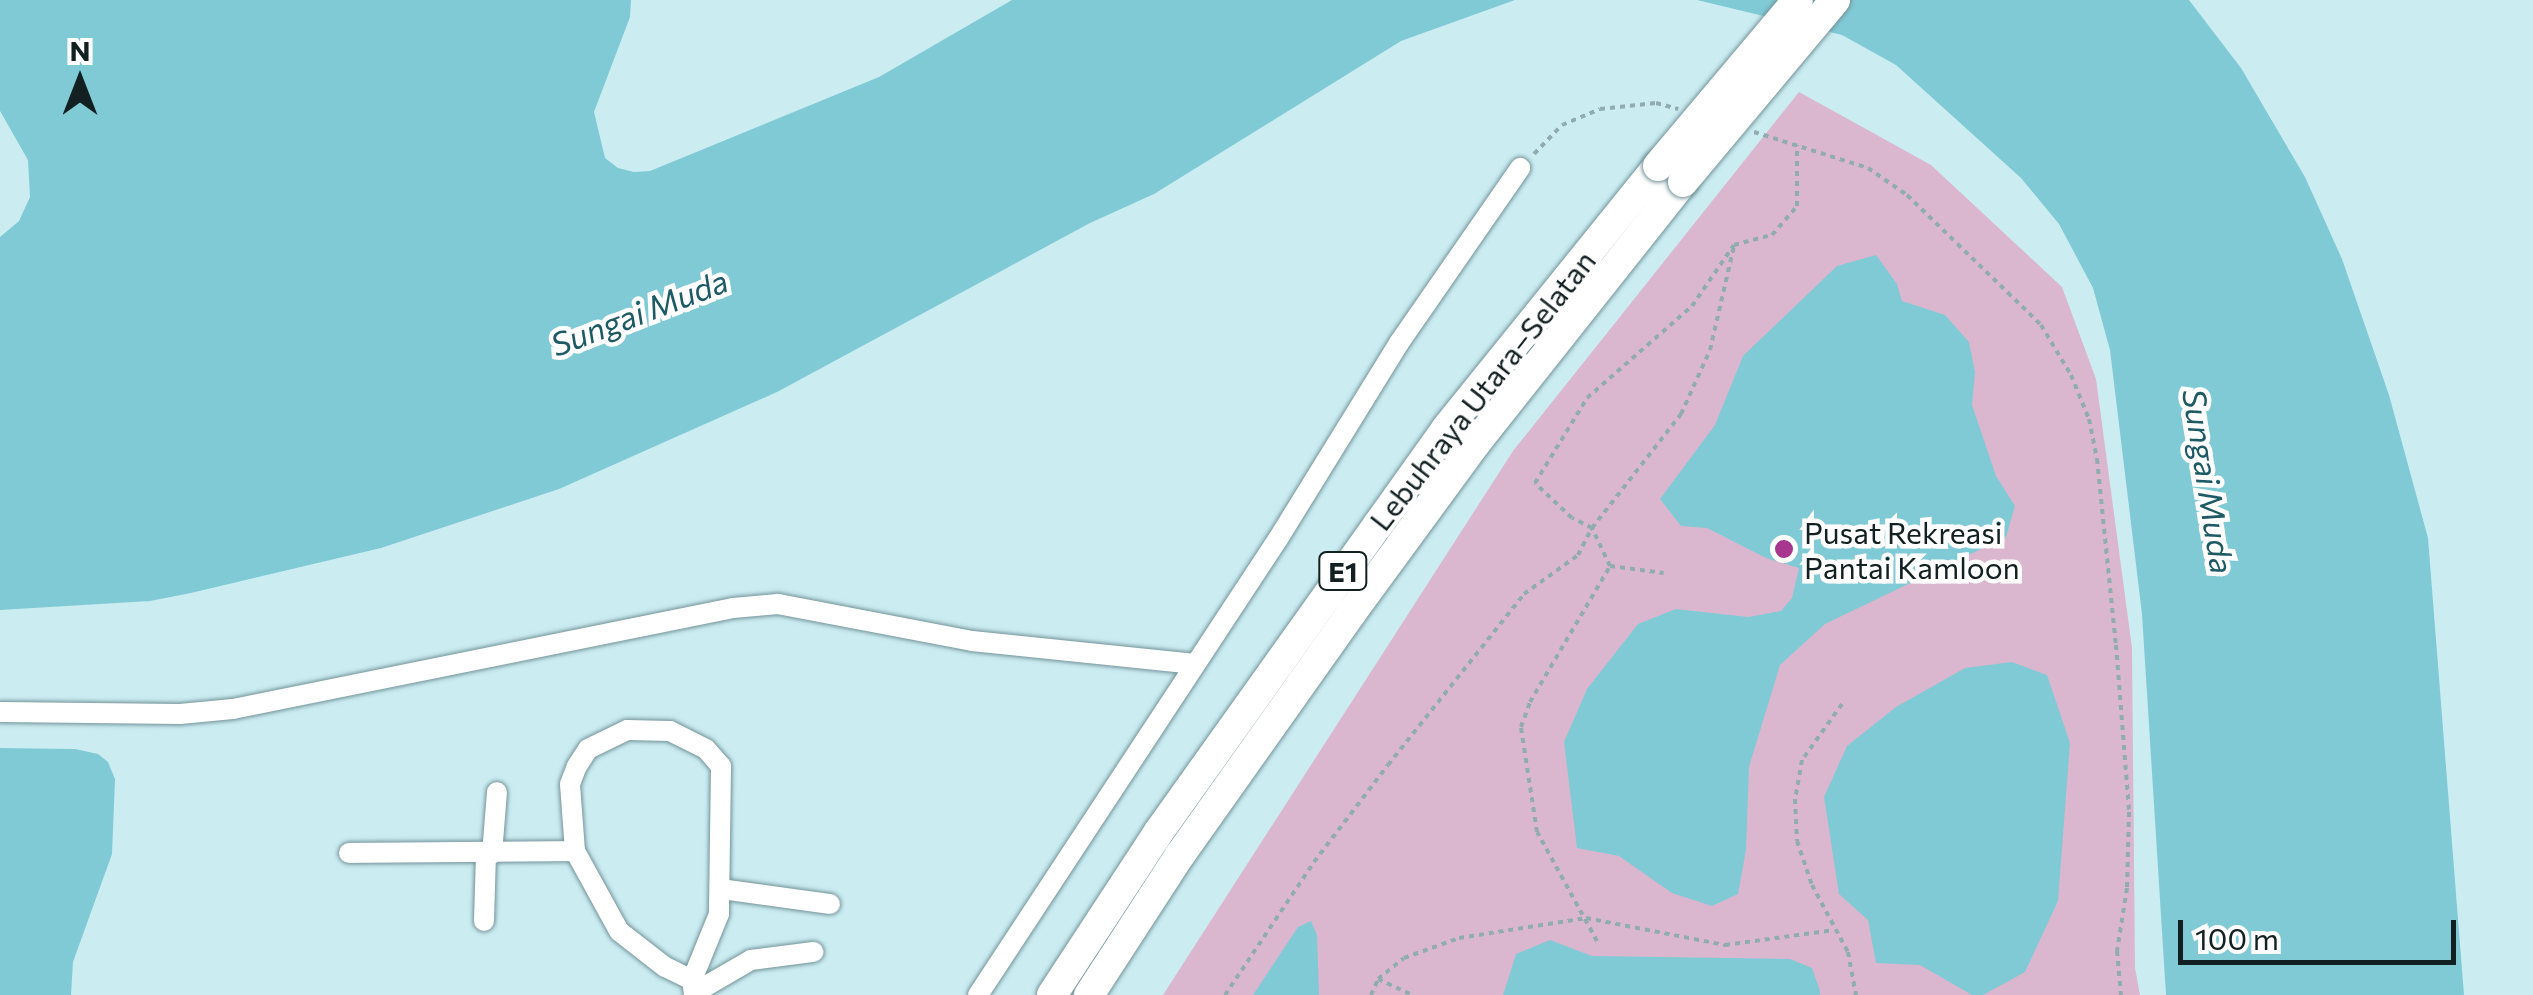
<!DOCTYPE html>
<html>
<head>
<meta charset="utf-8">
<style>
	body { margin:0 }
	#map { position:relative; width:2533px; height:995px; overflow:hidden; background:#cbedf2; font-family:Commissioner,sans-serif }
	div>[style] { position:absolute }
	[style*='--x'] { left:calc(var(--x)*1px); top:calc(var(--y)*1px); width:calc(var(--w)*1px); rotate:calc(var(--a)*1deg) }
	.green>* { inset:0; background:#dbb6cf }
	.water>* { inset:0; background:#80cad6 }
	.path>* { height:4px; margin-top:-2px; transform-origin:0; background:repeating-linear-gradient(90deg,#90acb0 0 5px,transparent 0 10px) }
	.roads { filter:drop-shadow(0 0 2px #739398) drop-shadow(0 0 2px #739398) }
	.minor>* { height:20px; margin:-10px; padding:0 10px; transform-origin:10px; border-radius:10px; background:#fff }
	.highway>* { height:30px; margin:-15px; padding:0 15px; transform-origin:15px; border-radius:15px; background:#fff }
	.bridges { filter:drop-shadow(0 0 2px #739398) drop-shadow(0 0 2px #739398) }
	.highway-bridge>* { height:30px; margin:-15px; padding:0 15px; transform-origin:15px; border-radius:15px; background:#fff }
	.dots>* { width:28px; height:28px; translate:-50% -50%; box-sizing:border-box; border:5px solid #fff; border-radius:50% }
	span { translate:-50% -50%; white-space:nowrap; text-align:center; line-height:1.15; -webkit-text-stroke:9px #fff; paint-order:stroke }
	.shield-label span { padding:2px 8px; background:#fff; border:2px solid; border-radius:8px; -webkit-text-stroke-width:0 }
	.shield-label { font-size:28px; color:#132022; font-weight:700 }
	.street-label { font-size:30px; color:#132022 }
	.poi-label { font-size:30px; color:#132022 }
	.left { translate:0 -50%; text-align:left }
	.water-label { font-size:32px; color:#1d5a64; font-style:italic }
	.north { position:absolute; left:30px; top:30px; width:100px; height:100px; -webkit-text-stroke:8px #fff; paint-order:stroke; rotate:0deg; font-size:28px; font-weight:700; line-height:40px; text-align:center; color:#132022 }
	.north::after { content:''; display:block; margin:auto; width:35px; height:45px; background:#132022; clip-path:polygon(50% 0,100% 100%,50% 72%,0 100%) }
	.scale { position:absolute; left:2178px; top:920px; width:278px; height:45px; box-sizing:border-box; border:5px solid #132022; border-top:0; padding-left:12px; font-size:30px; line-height:35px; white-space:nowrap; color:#132022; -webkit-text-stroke:8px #fff; paint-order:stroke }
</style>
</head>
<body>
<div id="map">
	<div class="green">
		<i style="clip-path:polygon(1799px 92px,1931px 165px,2062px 287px,2096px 379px,2132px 648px,2135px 968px,2140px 995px,1163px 995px,1513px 451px)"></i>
	</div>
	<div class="water">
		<i style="clip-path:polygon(0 0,631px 0,630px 17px,594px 112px,605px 158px,618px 168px,634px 172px,650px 171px,879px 77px,1012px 0,1515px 0,1401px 41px,1154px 194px,1090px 223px,777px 392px,559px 489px,381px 548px,191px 593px,150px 601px,0 610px,0 237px,19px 221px,30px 197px,28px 160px,0 111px)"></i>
		<i style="clip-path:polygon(1697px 0,2189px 0,2241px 68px,2305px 177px,2342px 259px,2389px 395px,2428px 538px,2464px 995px,2166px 995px,2142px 614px,2110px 350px,2093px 288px,2059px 224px,2021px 178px,1896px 65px,1842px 35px)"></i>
		<i style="clip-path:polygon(1876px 255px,1897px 284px,1902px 301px,1945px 315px,1969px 342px,1975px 372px,1972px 405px,1996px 476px,2015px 506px,2006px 537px,1825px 624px,1780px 665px,1749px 767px,1746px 850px,1738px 894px,1712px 906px,1672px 893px,1619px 856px,1577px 848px,1564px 742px,1587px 689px,1638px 624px,1676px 609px,1748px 617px,1781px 611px,1792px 598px,1799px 568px,1766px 558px,1707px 528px,1681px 526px,1660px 499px,1715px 425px,1743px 356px,1837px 266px)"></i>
		<i style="clip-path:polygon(2012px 662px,2047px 675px,2070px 743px,2058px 901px,2025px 972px,1983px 995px,1972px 995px,1920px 965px,1876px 963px,1868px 920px,1839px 894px,1824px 797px,1847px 746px,1896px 707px,1965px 668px)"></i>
		<i style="clip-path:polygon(0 748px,75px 749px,98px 754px,108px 762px,115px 779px,112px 854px,73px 962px,71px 995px,0 995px)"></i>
		<i style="clip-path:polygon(1311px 921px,1317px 935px,1319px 995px,1253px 995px,1298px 927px)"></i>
		<i style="clip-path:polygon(1550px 940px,1592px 956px,1790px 959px,1812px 968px,1820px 991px,1820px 995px,1503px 995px,1516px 954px)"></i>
	</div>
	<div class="path">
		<i style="--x:1754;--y:132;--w:120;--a:17.5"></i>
		<i style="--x:1868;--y:168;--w:47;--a:34.7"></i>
		<i style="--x:1907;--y:195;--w:187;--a:44.1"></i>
		<i style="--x:2041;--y:325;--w:58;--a:59"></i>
		<i style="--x:2071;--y:375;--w:48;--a:67.8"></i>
		<i style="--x:2089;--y:419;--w:41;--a:78.7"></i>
		<i style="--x:2097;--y:459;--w:187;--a:84.2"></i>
		<i style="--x:2116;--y:645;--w:168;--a:85.5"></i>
		<i style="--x:2129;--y:812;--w:76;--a:91.5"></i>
		<i style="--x:2127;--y:888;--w:64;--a:99"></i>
		<i style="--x:2117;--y:951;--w:44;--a:84.8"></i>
		<i style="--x:1534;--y:154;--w:40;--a:-46"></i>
		<i style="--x:1562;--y:125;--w:41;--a:-22.8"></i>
		<i style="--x:1600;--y:109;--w:56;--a:-6.1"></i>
		<i style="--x:1656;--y:103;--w:23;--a:15"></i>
		<i style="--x:1610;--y:566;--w:54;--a:7.4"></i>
		<i style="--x:1842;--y:704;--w:69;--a:125.5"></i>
		<i style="--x:1802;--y:760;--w:40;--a:100"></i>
		<i style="--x:1795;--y:799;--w:42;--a:87.3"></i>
		<i style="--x:1797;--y:841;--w:46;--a:71.2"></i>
		<i style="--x:1812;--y:885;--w:76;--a:61.8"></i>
		<i style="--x:1848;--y:952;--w:44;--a:79.5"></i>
		<i style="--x:1597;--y:941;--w:124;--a:-118.8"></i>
		<i style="--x:1537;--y:832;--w:106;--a:-98.7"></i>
		<i style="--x:1521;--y:727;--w:27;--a:-70"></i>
		<i style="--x:1530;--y:702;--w:158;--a:-59.5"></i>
		<i style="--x:1610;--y:566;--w:42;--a:-115.3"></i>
		<i style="--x:1592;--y:528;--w:22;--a:-153"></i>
		<i style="--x:1572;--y:518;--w:51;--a:-136.6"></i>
		<i style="--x:1535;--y:483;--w:100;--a:-58.5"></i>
		<i style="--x:1587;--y:398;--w:140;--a:-41.2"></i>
		<i style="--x:1692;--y:306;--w:74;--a:-55.5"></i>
		<i style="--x:1734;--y:245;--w:39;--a:-15"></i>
		<i style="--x:1772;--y:235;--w:38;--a:-49"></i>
		<i style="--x:1797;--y:206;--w:61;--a:-90"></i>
		<i style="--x:1378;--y:979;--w:38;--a:25"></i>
		<i style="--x:1225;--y:995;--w:160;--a:-56.2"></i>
		<i style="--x:1314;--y:862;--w:122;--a:-52.7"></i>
		<i style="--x:1388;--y:765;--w:218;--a:-51.5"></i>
		<i style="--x:1524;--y:594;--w:67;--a:-35.8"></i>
		<i style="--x:1578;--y:555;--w:30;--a:-63"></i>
		<i style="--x:1592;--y:528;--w:145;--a:-52"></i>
		<i style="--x:1681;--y:414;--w:70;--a:-65.6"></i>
		<i style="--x:1710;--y:350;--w:107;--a:-77"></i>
		<i style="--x:1371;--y:995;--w:17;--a:-66"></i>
		<i style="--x:1378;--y:979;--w:33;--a:-39"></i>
		<i style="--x:1404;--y:958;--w:59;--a:-20"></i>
		<i style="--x:1459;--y:938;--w:129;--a:-8.9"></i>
		<i style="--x:1586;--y:918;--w:142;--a:11"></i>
		<i style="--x:1725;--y:945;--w:110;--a:-7.8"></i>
	</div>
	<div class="roads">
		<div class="minor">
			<i style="--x:0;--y:712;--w:180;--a:0.6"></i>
			<i style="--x:180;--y:714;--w:53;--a:-5.4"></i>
			<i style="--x:233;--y:709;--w:510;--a:-11.42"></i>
			<i style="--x:733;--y:608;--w:45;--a:-5.1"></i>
			<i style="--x:778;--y:604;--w:197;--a:10.8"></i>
			<i style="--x:972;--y:641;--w:222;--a:5.9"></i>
			<i style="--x:349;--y:853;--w:226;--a:-0.5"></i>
			<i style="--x:492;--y:854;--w:62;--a:-85.4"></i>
			<i style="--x:721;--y:889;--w:110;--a:7.8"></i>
			<i style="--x:484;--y:921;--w:67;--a:-88.3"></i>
			<i style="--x:692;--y:980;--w:30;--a:-154"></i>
			<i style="--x:665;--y:967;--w:58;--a:-142"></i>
			<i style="--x:619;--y:931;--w:91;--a:-118.8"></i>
			<i style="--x:575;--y:851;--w:67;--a:-94.3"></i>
			<i style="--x:570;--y:784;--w:19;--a:-69"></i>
			<i style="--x:577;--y:766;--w:20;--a:-57"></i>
			<i style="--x:588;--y:749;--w:43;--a:-26"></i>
			<i style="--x:627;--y:730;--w:43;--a:1.3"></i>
			<i style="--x:670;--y:731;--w:40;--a:26.6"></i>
			<i style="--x:706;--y:749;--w:23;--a:49"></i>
			<i style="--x:721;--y:766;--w:148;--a:90.8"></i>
			<i style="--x:719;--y:914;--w:71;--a:112.2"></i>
			<i style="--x:692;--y:980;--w:15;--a:82"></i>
			<i style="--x:694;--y:993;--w:66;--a:-30.1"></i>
			<i style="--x:751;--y:960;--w:63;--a:-7.4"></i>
			<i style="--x:978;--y:995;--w:546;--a:-56.66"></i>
			<i style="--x:1278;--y:539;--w:230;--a:-58.3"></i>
			<i style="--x:1399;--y:343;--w:213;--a:-55.3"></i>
		</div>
		<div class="highway">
			<i style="--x:1052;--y:995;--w:194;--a:-56.8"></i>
			<i style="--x:1158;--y:833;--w:496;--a:-54.5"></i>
			<i style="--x:1446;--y:429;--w:338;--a:-51.1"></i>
			<i style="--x:1089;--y:995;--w:167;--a:-57"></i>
			<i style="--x:1180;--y:855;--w:298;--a:-54.7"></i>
			<i style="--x:1352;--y:612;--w:208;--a:-53.8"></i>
			<i style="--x:1475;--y:444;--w:335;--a:-51.6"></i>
		</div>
	</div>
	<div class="bridges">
		<div class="highway-bridge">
			<i style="--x:1658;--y:166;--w:217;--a:-49.9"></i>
			<i style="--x:1683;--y:182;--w:237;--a:-50.1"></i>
		</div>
	</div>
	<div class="dots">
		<i style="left:1784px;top:549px;background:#a8358e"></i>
	</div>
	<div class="shield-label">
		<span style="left:1343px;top:571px">E1</span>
	</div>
	<div class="street-label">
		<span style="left:1482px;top:390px;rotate:-52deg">Lebuhraya Utara–Selatan</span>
	</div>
	<div class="poi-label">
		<span class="left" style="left:1804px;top:549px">Pusat Rekreasi<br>Pantai Kamloon</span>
	</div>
	<div class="water-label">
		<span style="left:639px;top:312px;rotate:-21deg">Sungai Muda</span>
		<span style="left:2209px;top:481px;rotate:81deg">Sungai Muda</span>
	</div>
	<div class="north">N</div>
	<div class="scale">100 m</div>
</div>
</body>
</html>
